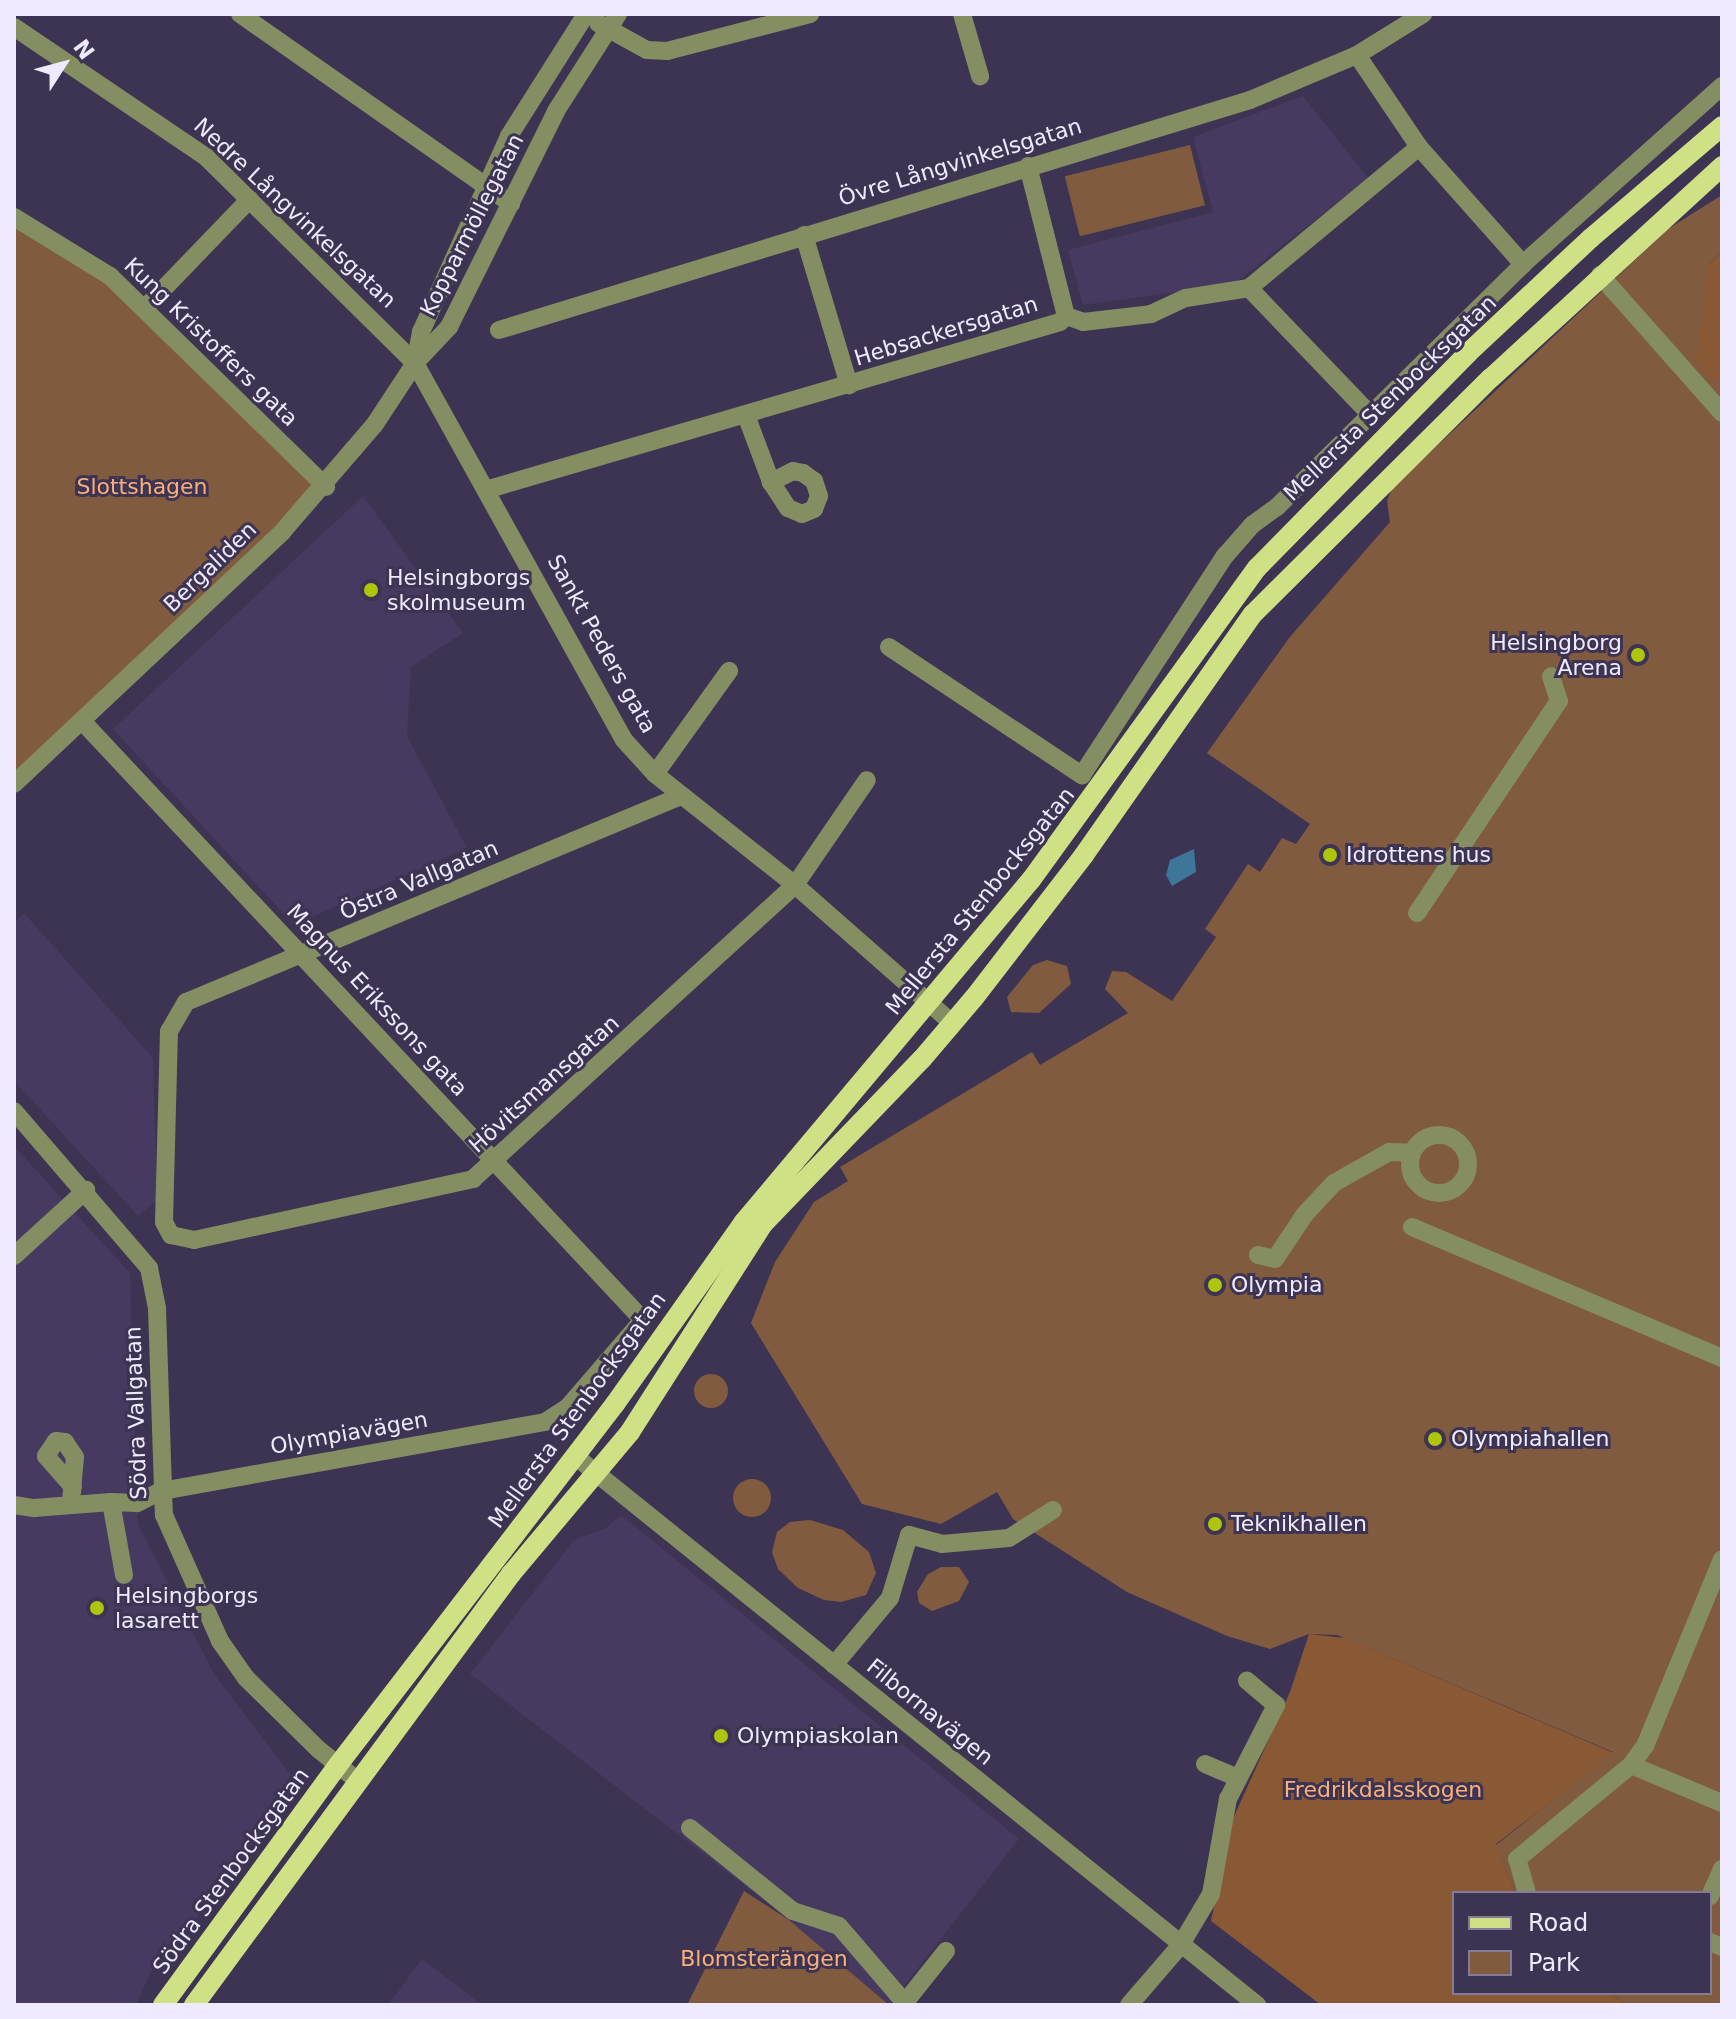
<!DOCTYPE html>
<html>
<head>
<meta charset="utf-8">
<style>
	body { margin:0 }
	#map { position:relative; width:1736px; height:2019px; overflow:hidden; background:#3d3352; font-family:"DejaVu Sans",sans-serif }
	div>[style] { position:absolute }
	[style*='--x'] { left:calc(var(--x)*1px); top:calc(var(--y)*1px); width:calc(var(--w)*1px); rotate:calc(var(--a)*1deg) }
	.built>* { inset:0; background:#463a60 }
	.green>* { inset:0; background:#815b3f; transform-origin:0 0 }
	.round { border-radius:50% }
	.forest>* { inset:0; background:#885934 }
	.water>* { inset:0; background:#3d7699 }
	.minor>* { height:18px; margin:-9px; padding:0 9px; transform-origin:9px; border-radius:9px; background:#848e62 }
	.minor>.ring { margin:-9px; padding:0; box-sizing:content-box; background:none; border:18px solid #848e62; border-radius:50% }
	.major>* { height:20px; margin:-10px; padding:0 10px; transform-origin:10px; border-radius:10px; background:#cfe184 }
	.dots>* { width:22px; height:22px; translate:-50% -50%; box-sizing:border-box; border:4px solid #3d3352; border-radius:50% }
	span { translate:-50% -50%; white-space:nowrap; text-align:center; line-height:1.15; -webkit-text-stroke:6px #3d3352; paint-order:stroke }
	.street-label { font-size:22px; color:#efeafe }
	.park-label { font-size:22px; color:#f9b179 }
	.poi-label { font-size:22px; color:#efeafe }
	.left { translate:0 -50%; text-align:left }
	.right { translate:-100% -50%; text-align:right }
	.frame { position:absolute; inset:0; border:16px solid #efeafe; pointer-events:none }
	.legend { position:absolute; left:1452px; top:1891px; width:260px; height:104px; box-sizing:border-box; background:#3d3352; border:2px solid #847c97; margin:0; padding:10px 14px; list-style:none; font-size:24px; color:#efeafe }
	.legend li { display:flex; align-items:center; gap:16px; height:40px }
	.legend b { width:40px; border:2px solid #847c97 }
	.north { position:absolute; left:24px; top:24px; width:80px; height:80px; -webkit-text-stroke:6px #3d3352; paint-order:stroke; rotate:54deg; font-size:22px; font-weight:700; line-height:32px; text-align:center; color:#efeafe }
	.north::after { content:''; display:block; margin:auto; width:28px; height:36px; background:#efeafe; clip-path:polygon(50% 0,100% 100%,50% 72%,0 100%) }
</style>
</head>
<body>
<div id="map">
	<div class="built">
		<i style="clip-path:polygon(1303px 96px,1368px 178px,1234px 284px,1083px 305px,1068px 250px,1213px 212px,1193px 137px)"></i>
		<i style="clip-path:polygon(363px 496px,463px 633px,411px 667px,407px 736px,467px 848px,294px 925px,113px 729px)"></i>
		<i style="clip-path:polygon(24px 913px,153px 1058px,157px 1200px,138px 1216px,14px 1081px,14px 922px)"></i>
		<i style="clip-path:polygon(14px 1146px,130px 1273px,138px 1524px,214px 1674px,294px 1779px,291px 1794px,162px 1963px,155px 1963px,136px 2005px,14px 2005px)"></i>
		<i style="clip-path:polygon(621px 1515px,1019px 1839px,889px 2005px,789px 1920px,470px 1674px,574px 1540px,606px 1528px)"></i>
		<i style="clip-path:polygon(422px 1959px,433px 1967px,482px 2005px,388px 2005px)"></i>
	</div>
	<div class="green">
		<i style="left:1190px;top:145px;width:62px;height:129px;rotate:76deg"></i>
		<i style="clip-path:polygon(1722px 195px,1722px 252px,1708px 265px,1714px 381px,1722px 374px,1722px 2005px,1627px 2005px,1608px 1993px,1710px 1993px,1710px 1893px,1515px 1893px,1496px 1845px,1613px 1752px,1337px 1635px,1309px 1634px,1270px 1649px,1227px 1636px,1127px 1592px,1013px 1519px,997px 1492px,941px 1524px,862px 1504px,751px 1323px,775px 1262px,814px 1202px,848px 1181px,840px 1167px,1032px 1052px,1040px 1065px,1128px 1013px,1105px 989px,1112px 971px,1126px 972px,1172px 1001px,1216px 937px,1205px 929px,1248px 864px,1260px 872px,1282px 838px,1296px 844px,1310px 824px,1207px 753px,1289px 638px,1390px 522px,1387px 501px,1392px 488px,1668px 229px)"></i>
		<i style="clip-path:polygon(14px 217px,72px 249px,326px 487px,14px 782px)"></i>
		<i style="clip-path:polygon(1047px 960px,1067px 966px,1071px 984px,1039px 1013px,1011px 1012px,1007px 997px,1033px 965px)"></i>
		<i class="round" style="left:694px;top:1374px;width:34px;height:34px"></i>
		<i class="round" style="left:733px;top:1479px;width:38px;height:38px"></i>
		<i style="clip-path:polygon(810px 1520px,843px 1530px,869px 1552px,876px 1573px,866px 1595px,841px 1602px,824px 1600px,798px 1588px,778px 1569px,772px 1552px,777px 1532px,790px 1522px)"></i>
		<i style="clip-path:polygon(941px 1567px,959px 1567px,969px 1582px,959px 1601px,932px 1611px,919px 1603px,917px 1592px,928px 1574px)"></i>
		<i style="clip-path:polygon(744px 1891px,789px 1920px,889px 2005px,687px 2005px)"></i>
	</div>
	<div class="forest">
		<i style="clip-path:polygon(1722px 252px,1722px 374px,1714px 382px,1696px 362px,1708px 265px)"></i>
		<i style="clip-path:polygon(1309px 1634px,1345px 1638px,1614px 1753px,1496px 1844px,1515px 1893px,1454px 1893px,1454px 1993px,1608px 1993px,1627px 2005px,1321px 2005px,1211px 1921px,1232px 1821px,1290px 1692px)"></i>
	</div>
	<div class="water">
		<i style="clip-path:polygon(1194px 849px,1196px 872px,1172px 886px,1166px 875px,1170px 860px)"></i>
	</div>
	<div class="minor">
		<i style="--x:240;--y:14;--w:331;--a:35"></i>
		<i style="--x:962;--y:14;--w:65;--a:73.8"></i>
		<i style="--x:598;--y:23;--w:56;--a:28.9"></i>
		<i style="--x:647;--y:50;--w:20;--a:3"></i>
		<i style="--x:667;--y:51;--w:148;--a:-14.5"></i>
		<i style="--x:14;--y:27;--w:232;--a:34.1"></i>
		<i style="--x:206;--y:157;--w:293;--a:44.6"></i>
		<i style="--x:415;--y:363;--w:431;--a:61"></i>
		<i style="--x:624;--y:740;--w:46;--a:47.6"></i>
		<i style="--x:655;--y:774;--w:179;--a:38.4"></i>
		<i style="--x:795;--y:885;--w:209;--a:41.3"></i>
		<i style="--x:1357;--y:55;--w:111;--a:56"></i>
		<i style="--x:1419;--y:147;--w:157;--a:48.4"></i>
		<i style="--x:1028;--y:166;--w:155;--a:75.8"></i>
		<i style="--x:14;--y:217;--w:113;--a:31.6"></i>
		<i style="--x:110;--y:276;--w:302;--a:44.3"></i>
		<i style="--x:804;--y:235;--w:157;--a:73.3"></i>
		<i style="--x:1600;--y:275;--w:184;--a:48.5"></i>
		<i style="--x:1249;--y:288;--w:173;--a:46.2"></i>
		<i style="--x:145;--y:308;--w:151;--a:-46.1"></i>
		<i style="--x:499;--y:330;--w:785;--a:-17.03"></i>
		<i style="--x:1250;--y:100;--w:116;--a:-22.8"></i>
		<i style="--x:1357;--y:55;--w:78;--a:-31.8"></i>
		<i style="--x:415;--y:363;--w:32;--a:-79"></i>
		<i style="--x:421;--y:332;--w:215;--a:-65.8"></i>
		<i style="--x:509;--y:136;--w:144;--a:-57.7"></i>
		<i style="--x:746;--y:415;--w:72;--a:69.5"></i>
		<i style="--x:771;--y:482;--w:31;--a:57"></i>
		<i style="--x:788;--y:508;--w:15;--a:23"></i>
		<i style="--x:802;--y:514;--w:13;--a:-23"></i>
		<i style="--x:814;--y:509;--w:14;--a:-69"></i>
		<i style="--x:819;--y:496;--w:16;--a:-108"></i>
		<i style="--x:814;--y:481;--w:14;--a:-144"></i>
		<i style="--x:803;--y:473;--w:10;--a:-169"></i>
		<i style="--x:793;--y:471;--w:25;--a:153"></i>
		<i style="--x:489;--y:489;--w:595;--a:-16.3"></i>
		<i style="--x:1060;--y:322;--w:8;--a:-45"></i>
		<i style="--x:1066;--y:316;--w:18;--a:19"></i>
		<i style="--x:1083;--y:322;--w:68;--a:-6.7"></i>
		<i style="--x:1151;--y:314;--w:38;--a:-25"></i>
		<i style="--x:1186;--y:298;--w:64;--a:-9"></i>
		<i style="--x:1249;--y:288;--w:221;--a:-39.7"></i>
		<i style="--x:889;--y:647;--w:232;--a:33.6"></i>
		<i style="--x:82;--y:721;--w:821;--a:46.88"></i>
		<i style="--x:643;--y:1320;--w:115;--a:130.8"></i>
		<i style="--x:568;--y:1407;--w:27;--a:147"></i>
		<i style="--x:545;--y:1422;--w:390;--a:169.8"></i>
		<i style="--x:161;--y:1491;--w:27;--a:153"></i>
		<i style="--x:137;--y:1503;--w:26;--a:-178"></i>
		<i style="--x:111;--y:1502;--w:74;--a:79.9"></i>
		<i style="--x:655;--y:774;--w:127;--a:-54.3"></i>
		<i style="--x:1082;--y:775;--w:262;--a:-56.9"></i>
		<i style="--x:1225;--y:556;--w:41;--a:-48.9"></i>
		<i style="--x:1252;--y:525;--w:31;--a:-36"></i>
		<i style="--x:1277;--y:507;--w:346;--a:-44.6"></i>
		<i style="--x:1523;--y:264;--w:267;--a:-41.8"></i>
		<i style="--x:14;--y:784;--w:369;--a:-43.2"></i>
		<i style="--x:283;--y:531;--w:141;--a:-49.3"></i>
		<i style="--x:375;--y:424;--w:73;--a:-56.7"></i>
		<i style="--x:415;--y:363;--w:50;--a:-46.6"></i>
		<i style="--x:449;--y:327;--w:241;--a:-63.6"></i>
		<i style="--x:556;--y:111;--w:115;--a:-57.4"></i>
		<i style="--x:681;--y:796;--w:536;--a:157.4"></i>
		<i style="--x:186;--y:1002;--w:34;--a:120"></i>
		<i style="--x:169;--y:1031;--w:191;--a:91.5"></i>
		<i style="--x:164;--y:1222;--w:15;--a:62"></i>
		<i style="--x:171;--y:1235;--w:24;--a:12"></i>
		<i style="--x:194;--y:1240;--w:286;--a:-12.3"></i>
		<i style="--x:473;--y:1179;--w:436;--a:-42.4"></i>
		<i style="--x:795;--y:885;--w:127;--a:-55.6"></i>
		<i style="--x:1417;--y:913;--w:255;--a:-56.2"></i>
		<i style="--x:1559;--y:701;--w:26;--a:-108"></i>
		<i style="--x:14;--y:1111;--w:207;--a:49.3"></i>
		<i style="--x:149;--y:1268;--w:41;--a:78.7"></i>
		<i style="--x:157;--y:1308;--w:207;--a:88.1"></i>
		<i style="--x:164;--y:1515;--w:138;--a:66"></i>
		<i style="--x:220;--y:1641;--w:45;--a:54.9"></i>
		<i style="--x:246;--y:1678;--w:101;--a:44.6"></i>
		<i style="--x:318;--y:1749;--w:51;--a:38.7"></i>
		<i class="ring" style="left:1410px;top:1135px;width:40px;height:40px"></i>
		<i style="--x:1412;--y:1227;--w:337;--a:22.9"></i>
		<i style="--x:1258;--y:1255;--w:17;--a:13"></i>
		<i style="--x:1275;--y:1259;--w:54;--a:-56.3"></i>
		<i style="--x:1305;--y:1214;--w:42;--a:-46.9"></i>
		<i style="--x:1334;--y:1183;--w:63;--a:-29.4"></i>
		<i style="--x:1389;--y:1152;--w:23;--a:2"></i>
		<i style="--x:14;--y:1256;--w:98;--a:-42.5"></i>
		<i style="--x:575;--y:1456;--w:876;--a:38.83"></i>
		<i style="--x:71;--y:1502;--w:11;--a:-85"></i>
		<i style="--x:72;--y:1491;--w:34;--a:-85"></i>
		<i style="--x:75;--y:1457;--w:18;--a:-124"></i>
		<i style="--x:65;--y:1442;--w:9;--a:-174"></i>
		<i style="--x:56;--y:1441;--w:18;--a:124"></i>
		<i style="--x:46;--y:1456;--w:41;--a:48.9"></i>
		<i style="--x:14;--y:1505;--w:20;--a:9"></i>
		<i style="--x:34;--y:1508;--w:77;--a:-4.5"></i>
		<i style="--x:834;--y:1665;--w:87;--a:-50.1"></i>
		<i style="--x:890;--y:1598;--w:66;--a:-73.2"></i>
		<i style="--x:909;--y:1535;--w:34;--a:15"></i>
		<i style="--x:942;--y:1544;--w:67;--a:-5.1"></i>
		<i style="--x:1009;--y:1538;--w:52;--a:-32.5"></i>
		<i style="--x:1205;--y:1764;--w:34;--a:23"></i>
		<i style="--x:1631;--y:1765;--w:99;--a:22.7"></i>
		<i style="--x:690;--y:1828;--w:132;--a:38.9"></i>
		<i style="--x:793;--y:1911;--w:48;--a:18.1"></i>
		<i style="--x:839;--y:1926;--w:101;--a:49.4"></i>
		<i style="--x:1527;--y:1893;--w:35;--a:-106"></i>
		<i style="--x:1517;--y:1859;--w:148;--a:-39.5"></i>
		<i style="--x:1631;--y:1765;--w:24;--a:-54"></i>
		<i style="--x:1645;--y:1746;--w:202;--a:-67.6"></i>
		<i style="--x:1710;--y:1896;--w:30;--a:-66"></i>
		<i style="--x:1710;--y:1942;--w:13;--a:23"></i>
		<i style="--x:903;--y:2005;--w:69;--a:-51.5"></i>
		<i style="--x:1129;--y:2005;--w:78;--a:-49.2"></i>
		<i style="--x:1180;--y:1946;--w:61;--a:-59.2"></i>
		<i style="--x:1211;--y:1894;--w:97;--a:-79.9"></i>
		<i style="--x:1228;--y:1799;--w:106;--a:-62.9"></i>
		<i style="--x:1276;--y:1705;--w:38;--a:-140"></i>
	</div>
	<div class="major">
		<i style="--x:163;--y:2005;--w:297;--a:-53.9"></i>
		<i style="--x:338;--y:1765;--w:455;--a:-52.5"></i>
		<i style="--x:615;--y:1404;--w:222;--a:-54.7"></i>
		<i style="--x:743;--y:1223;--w:448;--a:-50"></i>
		<i style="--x:1031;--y:880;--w:385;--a:-54.1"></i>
		<i style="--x:1257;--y:568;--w:301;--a:-45.5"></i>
		<i style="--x:1468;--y:353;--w:168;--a:-43.1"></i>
		<i style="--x:1591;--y:238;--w:172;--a:-40.5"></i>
		<i style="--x:194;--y:2005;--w:535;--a:-53.67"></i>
		<i style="--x:511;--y:1574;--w:185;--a:-50"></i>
		<i style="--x:630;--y:1432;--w:247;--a:-57.4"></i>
		<i style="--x:763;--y:1224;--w:229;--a:-46.1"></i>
		<i style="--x:922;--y:1059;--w:80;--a:-49.6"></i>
		<i style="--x:974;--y:998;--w:180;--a:-52.4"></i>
		<i style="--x:1084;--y:855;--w:294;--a:-55"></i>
		<i style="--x:1253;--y:614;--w:335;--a:-44.8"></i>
		<i style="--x:1491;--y:378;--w:314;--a:-42.5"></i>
	</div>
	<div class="dots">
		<i style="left:371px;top:590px;background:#aec50a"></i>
		<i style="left:1638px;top:655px;background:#aec50a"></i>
		<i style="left:1330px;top:855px;background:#aec50a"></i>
		<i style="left:1215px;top:1285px;background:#aec50a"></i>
		<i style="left:1435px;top:1439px;background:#aec50a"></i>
		<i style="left:1215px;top:1524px;background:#aec50a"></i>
		<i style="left:97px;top:1608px;background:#aec50a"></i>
		<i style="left:721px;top:1736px;background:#aec50a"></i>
	</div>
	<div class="street-label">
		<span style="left:960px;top:162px;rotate:-17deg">Övre Långvinkelsgatan</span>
		<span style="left:295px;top:213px;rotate:43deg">Nedre Långvinkelsgatan</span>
		<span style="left:472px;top:225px;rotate:-63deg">Kopparmöllegatan</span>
		<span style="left:946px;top:331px;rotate:-17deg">Hebsackersgatan</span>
		<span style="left:211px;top:342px;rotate:44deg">Kung Kristoffers gata</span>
		<span style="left:1390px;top:398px;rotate:-44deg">Mellersta Stenbocksgatan</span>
		<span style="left:210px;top:567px;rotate:-44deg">Bergaliden</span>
		<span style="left:602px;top:644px;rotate:61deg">Sankt Peders gata</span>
		<span style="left:419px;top:880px;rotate:-23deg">Östra Vallgatan</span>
		<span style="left:980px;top:901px;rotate:-51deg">Mellersta Stenbocksgatan</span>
		<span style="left:377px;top:1000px;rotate:47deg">Magnus Erikssons gata</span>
		<span style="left:544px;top:1084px;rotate:-42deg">Hövitsmansgatan</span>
		<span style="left:577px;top:1410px;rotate:-54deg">Mellersta Stenbocksgatan</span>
		<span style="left:136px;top:1413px;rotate:-92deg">Södra Vallgatan</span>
		<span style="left:349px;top:1433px;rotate:-10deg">Olympiavägen</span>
		<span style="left:930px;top:1712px;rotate:39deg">Filbornavägen</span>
		<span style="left:231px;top:1871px;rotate:-54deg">Södra Stenbocksgatan</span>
	</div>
	<div class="park-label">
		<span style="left:142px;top:487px">Slottshagen</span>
		<span style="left:1383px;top:1790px">Fredrikdalsskogen</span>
		<span style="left:764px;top:1959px">Blomsterängen</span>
	</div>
	<div class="poi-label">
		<span class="left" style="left:387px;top:590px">Helsingborgs<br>skolmuseum</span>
		<span class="right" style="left:1622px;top:655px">Helsingborg<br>Arena</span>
		<span class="left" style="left:1346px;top:855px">Idrottens hus</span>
		<span class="left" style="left:1231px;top:1285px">Olympia</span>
		<span class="left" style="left:1451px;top:1439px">Olympiahallen</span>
		<span class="left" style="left:1231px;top:1524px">Teknikhallen</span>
		<span class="left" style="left:115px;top:1608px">Helsingborgs<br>lasarett</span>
		<span class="left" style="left:737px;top:1736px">Olympiaskolan</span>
	</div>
	<div class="frame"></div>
	<ul class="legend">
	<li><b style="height:10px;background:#cfe184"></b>Road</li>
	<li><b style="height:22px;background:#815b3f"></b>Park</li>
	</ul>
	<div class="north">N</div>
</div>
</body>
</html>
